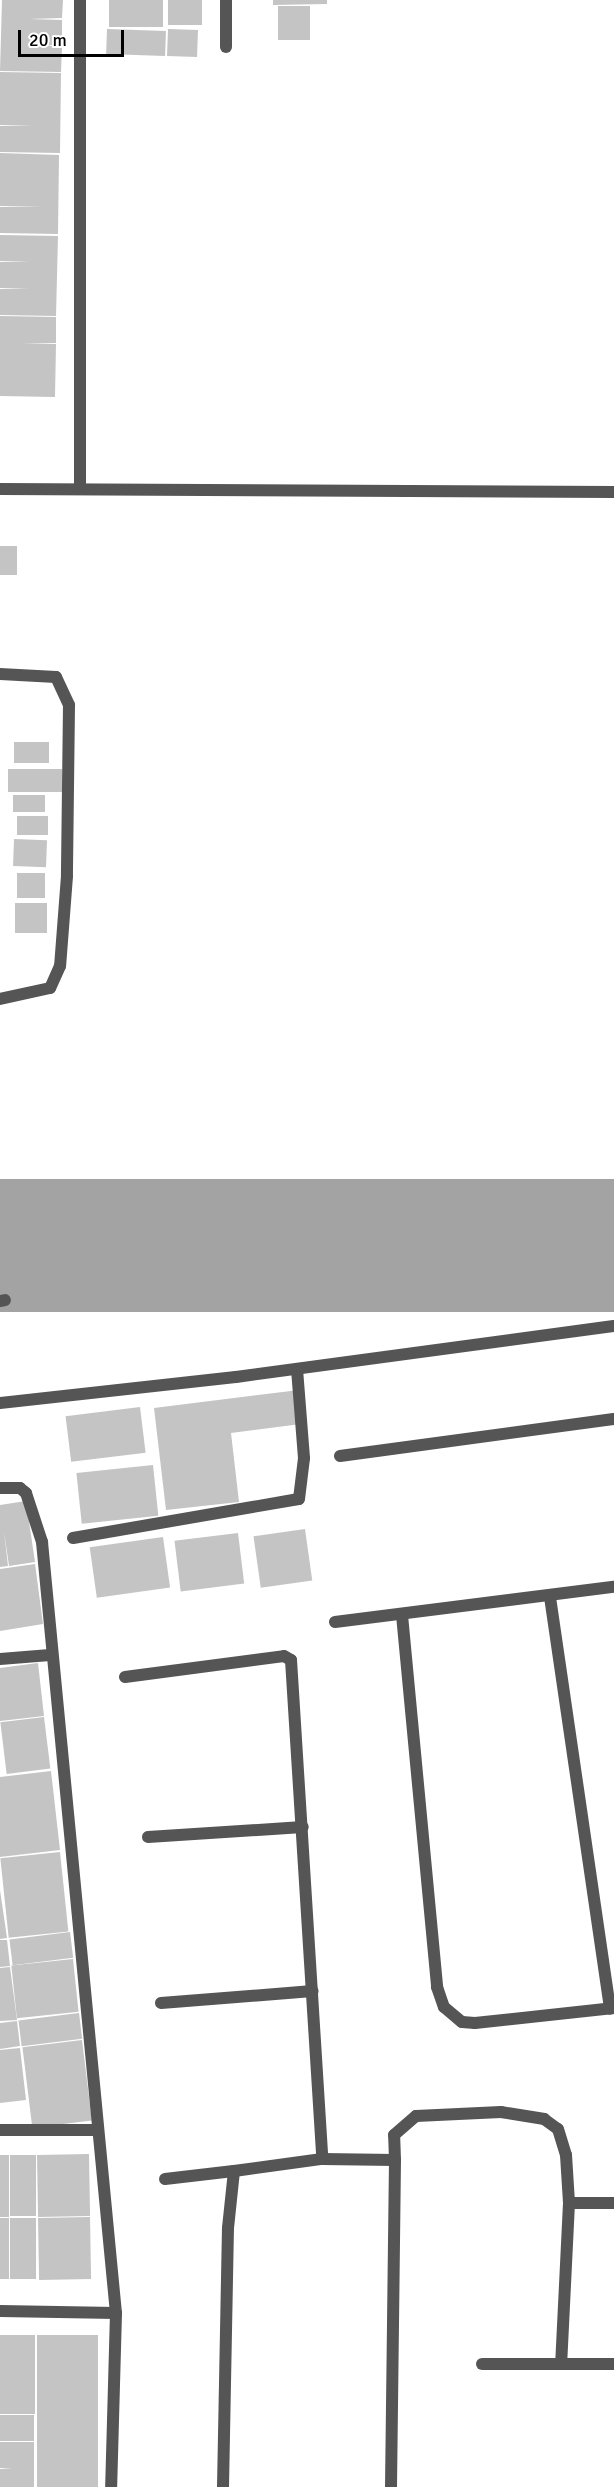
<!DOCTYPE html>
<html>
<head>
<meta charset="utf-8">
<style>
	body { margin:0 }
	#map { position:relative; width:614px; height:2487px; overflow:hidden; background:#fff; font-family:Signika,sans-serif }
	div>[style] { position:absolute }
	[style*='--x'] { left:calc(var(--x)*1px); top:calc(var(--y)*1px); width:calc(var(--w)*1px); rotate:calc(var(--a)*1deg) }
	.water>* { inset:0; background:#a3a3a3; transform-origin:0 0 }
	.building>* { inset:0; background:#c4c4c4; transform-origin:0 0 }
	.minor>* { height:12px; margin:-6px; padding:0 6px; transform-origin:6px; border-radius:6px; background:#555 }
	span { translate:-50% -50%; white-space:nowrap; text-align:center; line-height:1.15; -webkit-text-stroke:5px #fff; paint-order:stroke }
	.scale { position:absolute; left:18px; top:30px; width:106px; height:27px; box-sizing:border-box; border:3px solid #000; border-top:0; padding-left:8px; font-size:18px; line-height:21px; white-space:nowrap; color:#000; -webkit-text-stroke:4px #fff; paint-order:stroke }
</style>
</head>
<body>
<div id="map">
	<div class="water">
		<i style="left:614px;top:1179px;width:133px;height:617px;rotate:90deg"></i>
	</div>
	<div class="building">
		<i style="clip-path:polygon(2px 0,63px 0,62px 18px,29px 19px,62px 20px,62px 45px,28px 45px,62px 46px,61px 72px,0 71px)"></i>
		<i style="left:109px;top:0;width:54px;height:27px"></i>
		<i style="left:168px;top:0;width:34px;height:25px"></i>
		<i style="clip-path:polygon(273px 0,327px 0,327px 4px,273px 5px)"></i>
		<i style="left:278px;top:6px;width:32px;height:34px"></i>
		<i style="left:107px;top:29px;width:59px;height:25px;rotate:2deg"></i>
		<i style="left:168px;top:29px;width:30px;height:27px;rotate:2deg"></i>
		<i style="clip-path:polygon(0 72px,61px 73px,60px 153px,0 152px,0 126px,33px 126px,0 125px)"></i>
		<i style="clip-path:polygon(0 153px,59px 155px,58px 234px,0 233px,0 207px,42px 207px,0 206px)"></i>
		<i style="clip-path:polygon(0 235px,58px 236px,56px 316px,0 315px,0 289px,29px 289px,0 288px,0 262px,30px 262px,0 261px)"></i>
		<i style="clip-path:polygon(0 316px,56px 317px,56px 343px,22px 343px,56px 344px,55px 397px,0 396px)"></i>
		<i style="left:0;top:546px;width:17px;height:29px"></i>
		<i style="left:14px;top:742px;width:35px;height:21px"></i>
		<i style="left:8px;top:769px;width:54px;height:23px"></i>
		<i style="left:13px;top:795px;width:32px;height:17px"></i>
		<i style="left:17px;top:816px;width:31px;height:19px"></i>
		<i style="left:14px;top:839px;width:33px;height:27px;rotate:2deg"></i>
		<i style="left:17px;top:873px;width:28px;height:25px"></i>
		<i style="left:15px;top:903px;width:32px;height:30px"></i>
		<i style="clip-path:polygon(299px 1390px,301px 1424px,231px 1433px,239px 1502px,166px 1510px,154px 1408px)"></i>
		<i style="left:140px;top:1407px;width:46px;height:75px;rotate:83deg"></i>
		<i style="left:153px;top:1465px;width:51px;height:77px;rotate:84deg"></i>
		<i style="clip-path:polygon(26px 1501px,35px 1562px,9px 1566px,4px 1531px,8px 1566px,0 1567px,0 1505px)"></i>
		<i style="left:305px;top:1529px;width:52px;height:52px;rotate:82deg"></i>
		<i style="left:238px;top:1533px;width:51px;height:64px;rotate:83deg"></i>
		<i style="left:163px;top:1537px;width:51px;height:74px;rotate:82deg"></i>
		<i style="clip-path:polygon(35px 1564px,43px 1624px,0 1631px,0 1569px)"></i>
		<i style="clip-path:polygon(38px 1663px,44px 1716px,0 1721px,0 1668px)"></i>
		<i style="left:44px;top:1717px;width:52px;height:44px;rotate:83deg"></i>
		<i style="clip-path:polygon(51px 1771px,60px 1850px,0 1857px,0 1777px)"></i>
		<i style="left:60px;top:1852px;width:80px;height:60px;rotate:84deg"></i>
		<i style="clip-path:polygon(0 1890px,7px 1938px,0 1939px)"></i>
		<i style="left:70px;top:1932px;width:26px;height:61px;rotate:83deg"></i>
		<i style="clip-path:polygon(0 1940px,7px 1940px,10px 1966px,0 1967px)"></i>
		<i style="left:73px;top:1959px;width:53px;height:62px;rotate:84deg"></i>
		<i style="clip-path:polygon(10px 1967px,17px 2020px,0 2021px,0 1968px)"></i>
		<i style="left:79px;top:2013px;width:26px;height:61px;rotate:83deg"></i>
		<i style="clip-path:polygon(17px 2021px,20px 2046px,0 2049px,0 2023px)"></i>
		<i style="left:82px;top:2040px;width:81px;height:60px;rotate:83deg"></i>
		<i style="clip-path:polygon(20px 2048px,26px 2100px,0 2103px,0 2050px)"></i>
		<i style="left:89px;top:2154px;width:62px;height:52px;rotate:89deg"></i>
		<i style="left:0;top:2155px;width:9px;height:62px"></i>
		<i style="left:10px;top:2155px;width:26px;height:61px"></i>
		<i style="left:90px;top:2217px;width:62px;height:52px;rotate:89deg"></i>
		<i style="left:0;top:2218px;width:9px;height:61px"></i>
		<i style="left:10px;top:2218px;width:26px;height:61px"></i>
		<i style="clip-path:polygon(0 2335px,35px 2335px,35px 2414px,0 2414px,0 2361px,13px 2361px,0 2361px)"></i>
		<i style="left:37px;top:2335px;width:61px;height:152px"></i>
		<i style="left:0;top:2415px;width:34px;height:26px"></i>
		<i style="clip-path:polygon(0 2442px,34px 2442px,34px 2487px,0 2487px,0 2469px,12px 2468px,0 2468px)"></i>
	</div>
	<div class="minor">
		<i style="--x:226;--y:47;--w:47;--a:-90"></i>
		<i style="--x:0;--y:489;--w:614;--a:0.28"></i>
		<i style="--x:80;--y:489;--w:489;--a:-90"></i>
		<i style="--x:0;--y:674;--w:56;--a:3.1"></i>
		<i style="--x:56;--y:677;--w:31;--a:65"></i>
		<i style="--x:69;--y:705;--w:171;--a:90.7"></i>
		<i style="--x:67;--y:876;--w:90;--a:94.4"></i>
		<i style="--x:60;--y:966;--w:24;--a:114"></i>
		<i style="--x:50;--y:988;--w:51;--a:167.6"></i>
		<i style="--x:0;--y:1301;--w:5;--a:-11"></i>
		<i style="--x:0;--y:1403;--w:237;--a:-6.3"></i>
		<i style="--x:236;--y:1377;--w:381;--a:-7.7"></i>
		<i style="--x:340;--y:1456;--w:276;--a:-7.7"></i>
		<i style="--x:0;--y:1488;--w:20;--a:0"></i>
		<i style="--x:20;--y:1488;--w:8;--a:40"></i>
		<i style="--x:26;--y:1493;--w:52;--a:71.9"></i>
		<i style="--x:42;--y:1542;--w:775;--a:84.52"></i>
		<i style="--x:116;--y:2313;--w:174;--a:91.6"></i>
		<i style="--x:73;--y:1538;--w:229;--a:-9.8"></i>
		<i style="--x:299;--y:1499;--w:41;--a:-83"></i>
		<i style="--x:304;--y:1458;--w:89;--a:-94.5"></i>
		<i style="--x:550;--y:1597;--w:416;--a:81.7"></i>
		<i style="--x:402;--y:1615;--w:374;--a:84.6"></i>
		<i style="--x:437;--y:1987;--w:21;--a:71"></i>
		<i style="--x:444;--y:2007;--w:23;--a:40"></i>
		<i style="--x:462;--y:2022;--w:13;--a:4"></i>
		<i style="--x:475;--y:2023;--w:140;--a:-6.2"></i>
		<i style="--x:335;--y:1622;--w:281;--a:-7.2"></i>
		<i style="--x:0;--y:1659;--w:50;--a:-4.6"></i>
		<i style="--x:125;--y:1677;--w:160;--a:-7.5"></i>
		<i style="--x:284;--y:1656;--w:8;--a:30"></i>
		<i style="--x:291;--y:1660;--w:500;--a:86.4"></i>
		<i style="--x:148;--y:1837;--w:155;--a:-3.7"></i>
		<i style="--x:161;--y:2003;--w:152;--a:-4.5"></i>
		<i style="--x:0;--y:2130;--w:97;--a:0"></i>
		<i style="--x:395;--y:2160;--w:25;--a:-92"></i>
		<i style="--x:394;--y:2135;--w:29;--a:-41"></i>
		<i style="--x:416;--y:2116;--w:85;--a:-2.7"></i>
		<i style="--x:501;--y:2112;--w:44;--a:9.2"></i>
		<i style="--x:544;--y:2119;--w:17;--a:36"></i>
		<i style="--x:558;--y:2129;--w:27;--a:73"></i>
		<i style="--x:566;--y:2155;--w:48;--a:86.4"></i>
		<i style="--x:569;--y:2203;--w:161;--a:92.8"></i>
		<i style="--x:165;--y:2179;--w:69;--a:-6.6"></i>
		<i style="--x:569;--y:2203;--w:45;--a:0"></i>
		<i style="--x:0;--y:2311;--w:116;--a:1"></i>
		<i style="--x:482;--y:2364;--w:132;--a:0"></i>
		<i style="--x:223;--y:2487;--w:259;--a:-88.9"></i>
		<i style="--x:228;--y:2228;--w:57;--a:-84"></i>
		<i style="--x:234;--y:2171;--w:89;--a:-7.8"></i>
		<i style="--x:322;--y:2159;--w:73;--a:0.8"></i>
		<i style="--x:395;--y:2160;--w:327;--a:90.7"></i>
	</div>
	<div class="scale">20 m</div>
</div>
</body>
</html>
